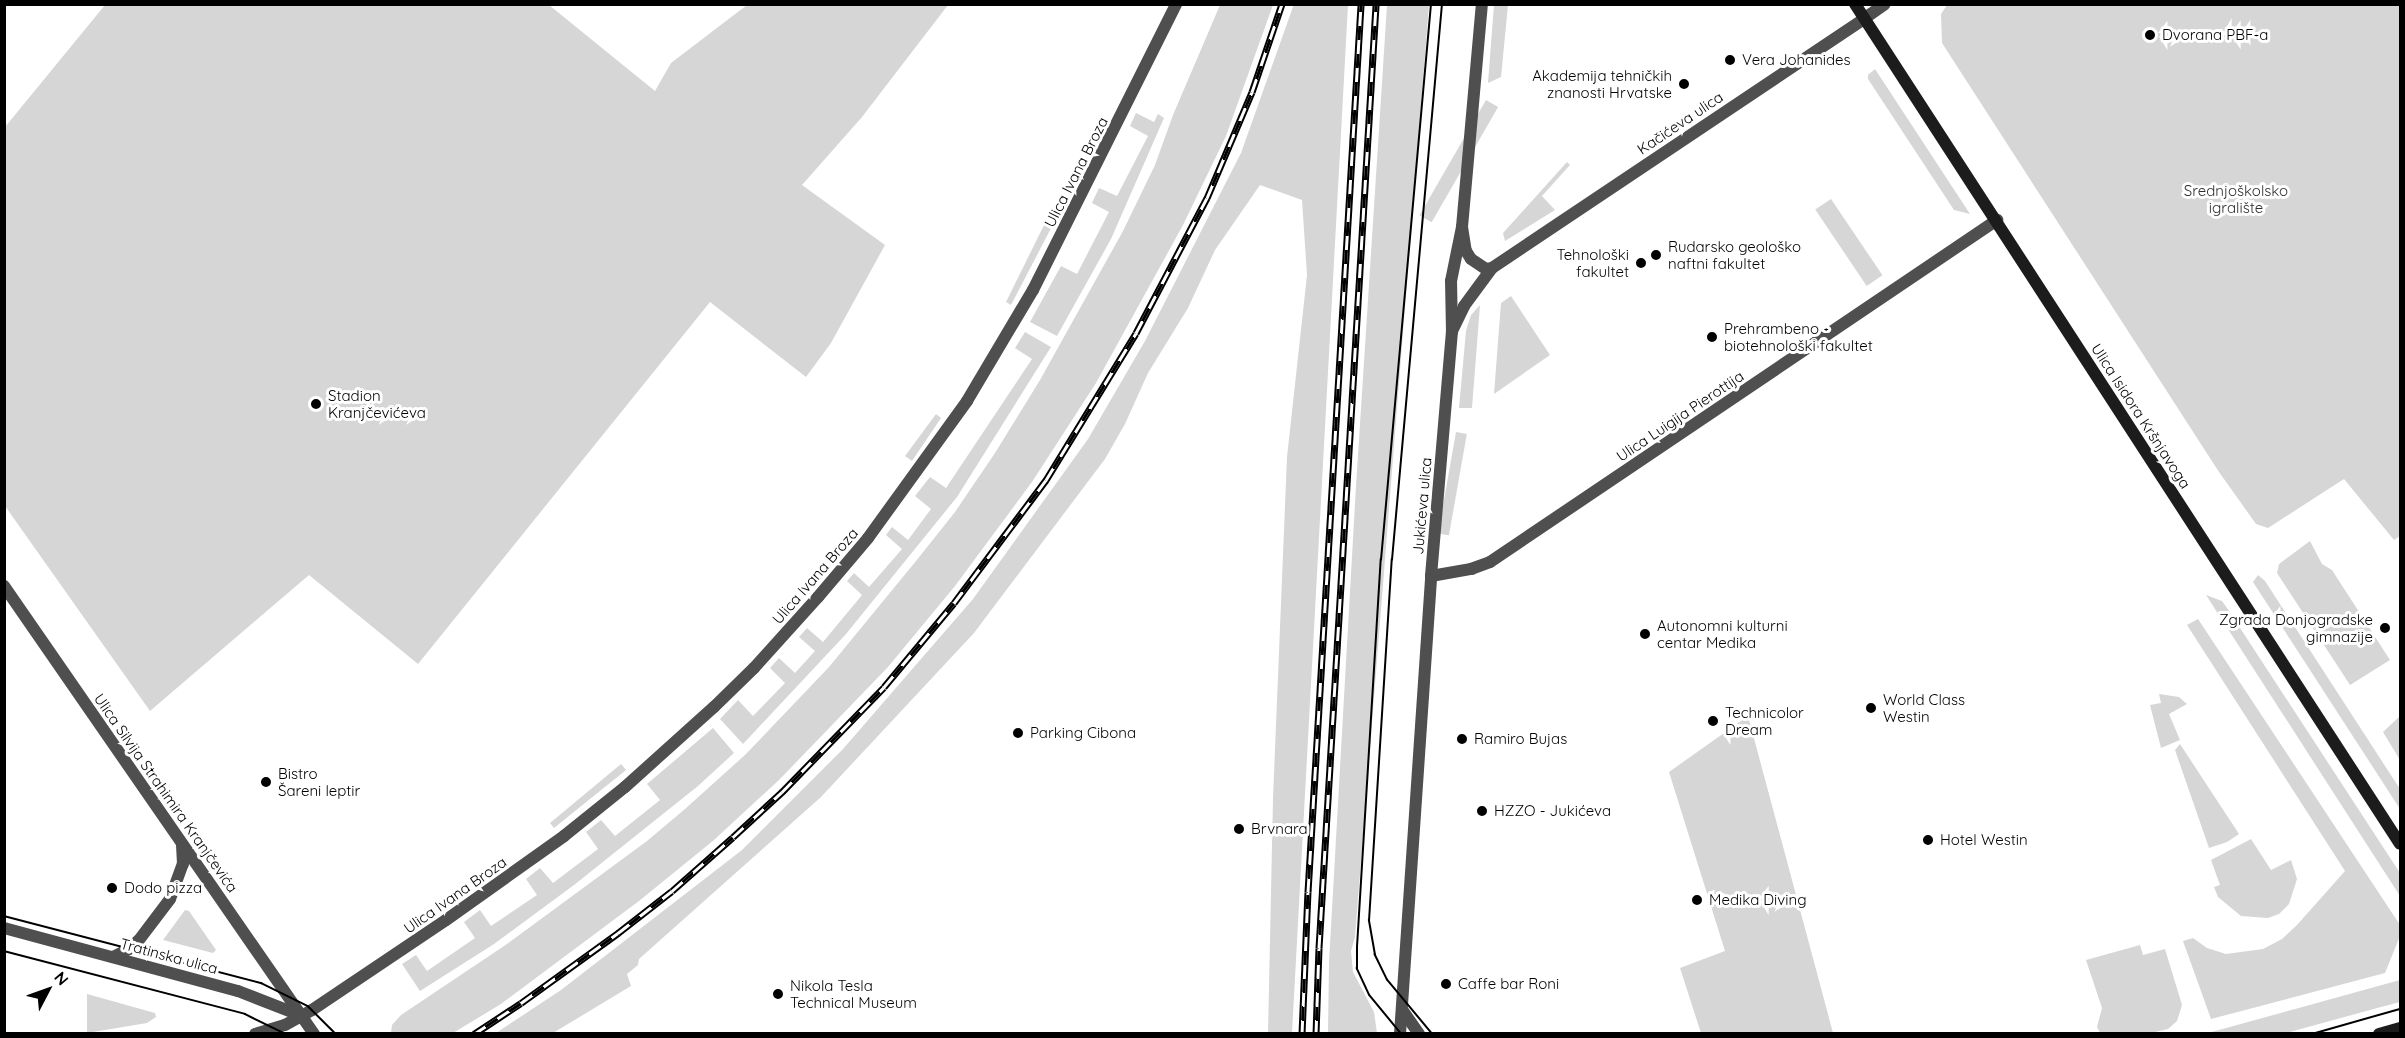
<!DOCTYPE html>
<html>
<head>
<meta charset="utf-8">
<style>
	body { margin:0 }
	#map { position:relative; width:2405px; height:1038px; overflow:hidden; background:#fff; font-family:Quicksand,sans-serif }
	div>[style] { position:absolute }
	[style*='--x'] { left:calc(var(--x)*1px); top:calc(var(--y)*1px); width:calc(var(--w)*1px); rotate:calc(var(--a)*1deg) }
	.green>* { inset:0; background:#d6d6d6; transform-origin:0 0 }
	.minor>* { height:12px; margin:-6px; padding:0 6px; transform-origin:6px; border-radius:6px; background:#4f4f4f }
	.tertiary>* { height:12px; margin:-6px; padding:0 6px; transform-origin:6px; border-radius:6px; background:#4f4f4f }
	.secondary>* { height:12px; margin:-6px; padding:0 6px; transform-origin:6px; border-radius:6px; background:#1c1c1c }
	.tram>* { height:1.5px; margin:-0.75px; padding:0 0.75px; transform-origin:0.75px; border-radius:0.75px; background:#000 }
	.rail>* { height:7px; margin-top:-3.5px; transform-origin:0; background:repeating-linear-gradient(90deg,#fff 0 14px,#000 0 28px); box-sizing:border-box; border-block:2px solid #000 }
	.dots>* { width:16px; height:16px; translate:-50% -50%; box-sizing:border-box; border:3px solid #fff; border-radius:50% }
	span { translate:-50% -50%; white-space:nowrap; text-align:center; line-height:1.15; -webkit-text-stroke:6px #fff; paint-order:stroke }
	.poi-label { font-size:15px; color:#000 }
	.left { translate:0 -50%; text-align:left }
	.right { translate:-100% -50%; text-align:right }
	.street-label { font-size:15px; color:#000 }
	.park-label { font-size:15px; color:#2d2d2d }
	.frame { position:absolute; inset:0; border:6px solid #000; pointer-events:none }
	.north { position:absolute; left:18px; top:960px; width:60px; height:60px; -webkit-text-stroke:4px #fff; paint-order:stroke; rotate:49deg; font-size:16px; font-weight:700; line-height:24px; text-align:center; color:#000 }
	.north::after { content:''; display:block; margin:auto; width:21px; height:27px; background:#000; clip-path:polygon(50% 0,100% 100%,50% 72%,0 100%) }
</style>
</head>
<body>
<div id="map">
	<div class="green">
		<i style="clip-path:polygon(1294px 4px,1348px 5px,1292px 1033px,1268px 1033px,1273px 798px,1287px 457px,1307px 275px,1302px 200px,1260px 185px,1215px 250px,1188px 308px,1148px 373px,1125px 424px,1105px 459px,974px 633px,821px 797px,639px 959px,638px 965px,627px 974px,631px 986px,553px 1033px,496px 1033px,561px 990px,742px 850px,843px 749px,973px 599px,1088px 439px,1145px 341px,1241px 153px)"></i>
		<i style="clip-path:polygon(105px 5px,549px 5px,655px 91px,671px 63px,747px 5px,948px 5px,862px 117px,802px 185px,885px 245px,831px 343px,806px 377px,710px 302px,418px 664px,309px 575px,150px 711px,5px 506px,5px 127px)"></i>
		<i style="clip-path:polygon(1220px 5px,1273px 5px,1226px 136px,1183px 225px,1096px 383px,1032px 482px,955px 586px,888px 667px,779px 780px,714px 840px,639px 901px,501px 1004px,453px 1033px,391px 1033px,392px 1025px,401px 1015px,507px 944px,647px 841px,685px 809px,746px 754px,829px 667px,916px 561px,955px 512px,995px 453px,1040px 380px,1123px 231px,1155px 165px,1173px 115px)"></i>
		<i style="clip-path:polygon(1387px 5px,1429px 5px,1355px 937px,1351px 951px,1353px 972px,1374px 1012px,1377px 1033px,1328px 1033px,1329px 962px,1356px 486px)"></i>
		<i style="clip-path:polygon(1494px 5px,1508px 5px,1501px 77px,1488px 83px)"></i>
		<i style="clip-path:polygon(1947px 5px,2400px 5px,2400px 536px,2394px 540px,2344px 479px,2268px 528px,2256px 524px,2219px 472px,1942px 43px,1941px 14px)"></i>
		<i style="clip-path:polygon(1875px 69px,1970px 214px,1954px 210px,1868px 79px,1868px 75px)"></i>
		<i style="left:1486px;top:100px;width:14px;height:133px;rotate:30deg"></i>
		<i style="clip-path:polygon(1136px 113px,1154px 122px,1158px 114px,1164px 118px,1111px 239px,1057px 336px,1030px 322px,1061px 266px,1077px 274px,1109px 212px,1092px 203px,1099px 188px,1117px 196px,1148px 136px,1130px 126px)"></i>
		<i style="clip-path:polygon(1567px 162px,1570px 165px,1542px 196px,1555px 210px,1505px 241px,1503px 233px)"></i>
		<i style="left:1831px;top:199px;width:92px;height:19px;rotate:56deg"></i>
		<i style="clip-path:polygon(1053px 207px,1060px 211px,1011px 305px,1006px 302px)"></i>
		<i style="clip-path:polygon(1511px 296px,1550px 355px,1494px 394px,1501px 303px)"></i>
		<i style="clip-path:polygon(1480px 305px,1472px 408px,1459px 408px,1466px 331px,1471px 315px)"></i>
		<i style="clip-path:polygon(1025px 332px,1051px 347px,957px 497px,846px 634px,743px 744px,720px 719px,738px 700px,753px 716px,785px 683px,770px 668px,779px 658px,795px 673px,815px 651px,799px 637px,807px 628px,823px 642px,862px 595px,847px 581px,854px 573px,869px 587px,902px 549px,886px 535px,892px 527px,908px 540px,931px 509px,915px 496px,930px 477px,946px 488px,1032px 359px,1015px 348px)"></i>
		<i style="clip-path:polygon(936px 414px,941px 418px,912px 461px,905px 456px)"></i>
		<i style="left:1456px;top:432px;width:11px;height:103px;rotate:10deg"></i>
		<i style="clip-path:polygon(2310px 541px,2322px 564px,2332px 570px,2390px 660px,2350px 685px,2277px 573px,2279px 564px)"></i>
		<i style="clip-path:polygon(2258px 575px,2265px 581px,2400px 789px,2400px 809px,2253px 582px)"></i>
		<i style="clip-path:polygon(2206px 595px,2222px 601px,2229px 611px,2400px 873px,2400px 896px)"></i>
		<i style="clip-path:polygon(2198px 619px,2400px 925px,2400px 936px,2385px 973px,2211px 1019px,2183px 941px,2193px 938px,2207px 948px,2226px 954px,2263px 949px,2282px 939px,2297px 925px,2345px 871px,2187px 625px)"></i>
		<i style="clip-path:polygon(2159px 694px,2179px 697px,2187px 704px,2169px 714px,2180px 740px,2161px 748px,2150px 705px,2161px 703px)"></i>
		<i style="clip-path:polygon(1748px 716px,1821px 988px,1833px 1033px,1701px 1033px,1680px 968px,1725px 951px,1669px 772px)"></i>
		<i style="clip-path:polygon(2400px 716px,2400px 760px,2383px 732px)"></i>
		<i style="clip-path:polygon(713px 728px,734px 753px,698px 786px,574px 885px,494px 944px,420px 991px,402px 964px,416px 955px,427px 971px,475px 938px,464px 922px,480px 910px,491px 926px,537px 895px,526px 879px,540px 868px,553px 883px,598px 849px,586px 832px,601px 820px,615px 836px,660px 800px,647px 784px)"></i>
		<i style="clip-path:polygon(2180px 744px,2239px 834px,2227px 842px,2209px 848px,2175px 750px)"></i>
		<i style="clip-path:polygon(621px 764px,626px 770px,554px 828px,550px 823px)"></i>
		<i style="clip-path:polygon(2251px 839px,2271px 870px,2291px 860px,2297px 879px,2289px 904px,2279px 914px,2268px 918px,2241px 916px,2218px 897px,2214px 887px,2220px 885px,2211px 860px)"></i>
		<i style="clip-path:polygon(185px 910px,189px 911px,216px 950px,213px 953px,163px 940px)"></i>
		<i style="clip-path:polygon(2140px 945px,2143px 955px,2165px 949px,2182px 1005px,2177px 1021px,2168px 1029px,2151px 1033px,2100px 1033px,2097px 1027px,2102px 1008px,2086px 960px)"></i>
		<i style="clip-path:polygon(2400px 980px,2400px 1002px,2381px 1007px,2286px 1033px,2208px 1033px)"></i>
		<i style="clip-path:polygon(87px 994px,155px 1013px,156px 1017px,147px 1023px,87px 1033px)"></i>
	</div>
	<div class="minor">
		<i style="--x:1462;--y:227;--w:24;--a:81"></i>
		<i style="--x:1466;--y:251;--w:9;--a:58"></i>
		<i style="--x:1471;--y:259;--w:18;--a:34"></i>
		<i style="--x:1486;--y:269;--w:6;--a:-9"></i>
		<i style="--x:1452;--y:331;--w:28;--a:-64"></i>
		<i style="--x:1464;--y:306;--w:47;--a:-53.6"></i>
		<i style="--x:1492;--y:268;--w:449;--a:-33.8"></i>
		<i style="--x:1431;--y:576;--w:41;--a:-9.9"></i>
		<i style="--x:1471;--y:569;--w:20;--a:-20"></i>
		<i style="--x:1490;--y:562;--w:612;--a:-34"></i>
		<i style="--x:255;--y:1034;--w:31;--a:-17"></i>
		<i style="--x:285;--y:1025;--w:31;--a:-29"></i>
		<i style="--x:312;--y:1010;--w:161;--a:-33.9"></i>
		<i style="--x:446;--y:920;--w:145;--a:-35.4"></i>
		<i style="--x:564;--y:836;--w:78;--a:-38.8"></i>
		<i style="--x:625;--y:787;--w:120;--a:-42"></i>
		<i style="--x:714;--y:707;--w:56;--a:-44.3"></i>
		<i style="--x:754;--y:668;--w:96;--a:-48"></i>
		<i style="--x:818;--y:597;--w:77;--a:-49.7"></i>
		<i style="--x:868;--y:538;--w:169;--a:-54.1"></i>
		<i style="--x:967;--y:401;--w:129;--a:-59.3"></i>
		<i style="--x:1033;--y:290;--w:320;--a:-63.4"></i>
	</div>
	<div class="tertiary">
		<i style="--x:1865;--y:18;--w:24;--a:-35"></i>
		<i style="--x:4;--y:586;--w:545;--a:55.32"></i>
		<i style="--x:4;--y:928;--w:242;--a:15.1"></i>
		<i style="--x:238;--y:991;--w:69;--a:21.3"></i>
		<i style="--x:113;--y:957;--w:18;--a:-27"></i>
		<i style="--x:129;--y:949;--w:13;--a:-42"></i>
		<i style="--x:139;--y:940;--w:51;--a:-52.9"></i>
		<i style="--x:170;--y:899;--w:37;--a:-70"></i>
		<i style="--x:183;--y:864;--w:19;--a:-93"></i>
		<i style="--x:1403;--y:1011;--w:28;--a:55"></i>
		<i style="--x:1400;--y:1034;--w:459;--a:-86.1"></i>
		<i style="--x:1431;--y:576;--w:245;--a:-85.1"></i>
		<i style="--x:1452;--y:332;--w:51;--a:-91.1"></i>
		<i style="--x:1451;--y:281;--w:55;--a:-78.5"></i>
		<i style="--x:1462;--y:227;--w:224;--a:-84.9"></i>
	</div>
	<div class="secondary">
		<i style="--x:1855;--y:4;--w:1001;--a:57.02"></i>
		<i style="--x:2379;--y:1034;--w:22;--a:-16"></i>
	</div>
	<div class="tram">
		<i style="--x:4;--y:916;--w:266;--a:14.6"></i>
		<i style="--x:261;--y:983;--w:52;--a:26.1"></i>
		<i style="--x:308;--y:1006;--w:40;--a:45"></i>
		<i style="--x:4;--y:951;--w:249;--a:14.6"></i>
		<i style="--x:245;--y:1014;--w:46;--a:26"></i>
		<i style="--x:1401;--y:1034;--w:50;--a:-129.4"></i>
		<i style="--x:1369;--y:995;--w:29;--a:-115"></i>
		<i style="--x:1357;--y:969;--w:22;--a:-90"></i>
		<i style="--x:1357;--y:947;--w:388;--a:-86.5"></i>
		<i style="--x:1381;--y:560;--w:558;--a:-84.86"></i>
		<i style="--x:1432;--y:1034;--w:70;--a:-129.8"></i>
		<i style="--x:1387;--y:980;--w:28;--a:-116"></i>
		<i style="--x:1375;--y:955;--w:35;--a:-100"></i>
		<i style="--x:1369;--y:921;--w:362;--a:-86.4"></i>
		<i style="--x:1392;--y:560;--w:558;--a:-84.86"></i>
		<i style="--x:2312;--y:1034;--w:91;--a:-15.9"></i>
	</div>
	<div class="rail">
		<i style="--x:474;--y:1034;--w:56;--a:-33.4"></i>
		<i style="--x:521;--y:1003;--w:120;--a:-35.8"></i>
		<i style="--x:618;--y:933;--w:68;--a:-37.9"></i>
		<i style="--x:672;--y:891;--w:81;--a:-41.5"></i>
		<i style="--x:733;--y:837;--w:67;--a:-42.6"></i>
		<i style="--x:782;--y:792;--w:146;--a:-45.8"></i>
		<i style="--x:884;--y:687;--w:109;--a:-50.2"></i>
		<i style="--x:954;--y:603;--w:154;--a:-53.2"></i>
		<i style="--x:1046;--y:480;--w:172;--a:-58.5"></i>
		<i style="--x:1136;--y:333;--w:153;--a:-62.3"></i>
		<i style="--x:1207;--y:198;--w:115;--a:-67"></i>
		<i style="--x:1252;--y:92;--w:93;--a:-71.2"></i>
		<i style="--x:1302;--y:1034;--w:142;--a:-87.6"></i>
		<i style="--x:1308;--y:892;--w:890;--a:-86.58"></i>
		<i style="--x:1316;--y:1034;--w:86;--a:-88"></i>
		<i style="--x:1319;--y:948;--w:946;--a:-86.54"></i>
	</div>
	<div class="dots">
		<i style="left:2150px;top:35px;background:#000"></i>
		<i style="left:1730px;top:60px;background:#000"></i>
		<i style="left:1684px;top:84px;background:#000"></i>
		<i style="left:1656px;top:255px;background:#000"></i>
		<i style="left:1641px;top:263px;background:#000"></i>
		<i style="left:1712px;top:337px;background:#000"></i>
		<i style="left:316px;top:404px;background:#000"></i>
		<i style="left:2385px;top:628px;background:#000"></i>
		<i style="left:1645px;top:634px;background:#000"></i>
		<i style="left:1871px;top:708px;background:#000"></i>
		<i style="left:1713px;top:721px;background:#000"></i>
		<i style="left:1018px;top:733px;background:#000"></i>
		<i style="left:1462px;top:739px;background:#000"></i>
		<i style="left:266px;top:782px;background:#000"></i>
		<i style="left:1482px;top:811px;background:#000"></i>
		<i style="left:1239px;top:829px;background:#000"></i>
		<i style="left:1928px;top:840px;background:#000"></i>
		<i style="left:112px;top:888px;background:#000"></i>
		<i style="left:1697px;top:900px;background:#000"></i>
		<i style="left:1446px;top:984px;background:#000"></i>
		<i style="left:778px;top:994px;background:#000"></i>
	</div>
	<div class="poi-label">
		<span class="left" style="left:2162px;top:35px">Dvorana PBF-a</span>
		<span class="left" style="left:1742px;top:60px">Vera Johanides</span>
		<span class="right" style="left:1672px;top:84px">Akademija tehničkih<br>znanosti Hrvatske</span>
		<span class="left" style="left:1668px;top:255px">Rudarsko geološko<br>naftni fakultet</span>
		<span class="right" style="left:1629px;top:263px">Tehnološki<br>fakultet</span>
		<span class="left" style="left:1724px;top:337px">Prehrambeno -<br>biotehnološki fakultet</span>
		<span class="left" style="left:328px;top:404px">Stadion<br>Kranjčevićeva</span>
		<span class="right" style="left:2373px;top:628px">Zgrada Donjogradske<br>gimnazije</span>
		<span class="left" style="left:1657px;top:634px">Autonomni kulturni<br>centar Medika</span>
		<span class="left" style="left:1883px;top:708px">World Class<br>Westin</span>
		<span class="left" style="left:1725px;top:721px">Technicolor<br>Dream</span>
		<span class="left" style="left:1030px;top:733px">Parking Cibona</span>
		<span class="left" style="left:1474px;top:739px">Ramiro Bujas</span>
		<span class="left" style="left:278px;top:782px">Bistro<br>Šareni leptir</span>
		<span class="left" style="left:1494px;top:811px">HZZO - Jukićeva</span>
		<span class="left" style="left:1251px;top:829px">Brvnara</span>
		<span class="left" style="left:1940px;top:840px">Hotel Westin</span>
		<span class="left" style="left:124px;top:888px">Dodo pizza</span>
		<span class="left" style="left:1709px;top:900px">Medika Diving</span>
		<span class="left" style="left:1458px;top:984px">Caffe bar Roni</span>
		<span class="left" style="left:790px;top:994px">Nikola Tesla<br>Technical Museum</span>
	</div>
	<div class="street-label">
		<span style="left:1680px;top:123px;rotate:-34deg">Kačićeva ulica</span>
		<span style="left:1076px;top:172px;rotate:-63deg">Ulica Ivana Broza</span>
		<span style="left:1680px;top:416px;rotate:-34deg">Ulica Luigija Pierottija</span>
		<span style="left:2141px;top:416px;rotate:57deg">Ulica Isidora Kršnjavoga</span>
		<span style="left:1422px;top:506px;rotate:-85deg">Jukićeva ulica</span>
		<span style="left:815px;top:576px;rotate:-49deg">Ulica Ivana Broza</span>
		<span style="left:166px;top:793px;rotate:55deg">Ulica Silvija Strahimira Kranjčevića</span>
		<span style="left:455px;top:895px;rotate:-35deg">Ulica Ivana Broza</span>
		<span style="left:169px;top:956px;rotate:15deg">Tratinska ulica</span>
	</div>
	<div class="park-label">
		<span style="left:2236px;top:199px">Srednjoškolsko<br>igralište</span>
	</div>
	<div class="frame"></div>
	<div class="north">N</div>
</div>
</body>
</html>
